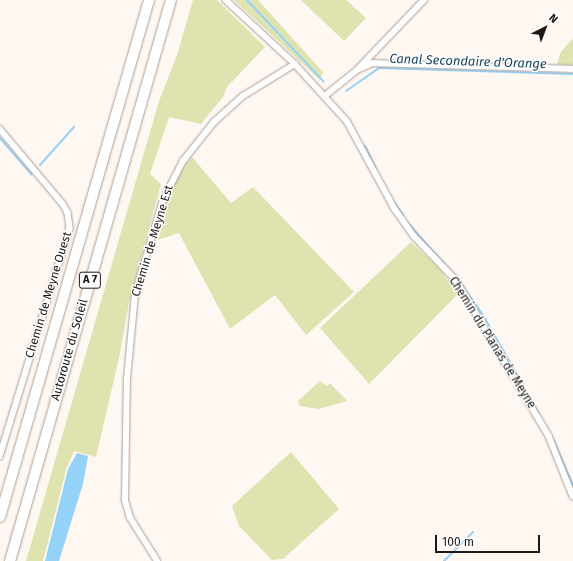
<!DOCTYPE html>
<html>
<head>
<meta charset="utf-8">
<style>
	body { margin:0 }
	#map { position:relative; width:573px; height:561px; overflow:hidden; background:#fff7f2; font-family:"Fira Sans",sans-serif }
	div>[style] { position:absolute }
	[style*='--x'] { left:calc(var(--x)*1px); top:calc(var(--y)*1px); width:calc(var(--w)*1px); rotate:calc(var(--a)*1deg) }
	.green>* { inset:0; background:#dee3af }
	.water>* { inset:0; background:#95d2f8 }
	.stream>* { height:2px; margin:-1px; padding:0 1px; transform-origin:1px; border-radius:1px; background:#95d2f8 }
	.roads { filter:drop-shadow(0 0 1px #aa9e96) drop-shadow(0 0 1px #aa9e96) }
	.street>* { height:5.5px; margin:-2.75px; padding:0 2.75px; transform-origin:2.75px; border-radius:2.75px; background:#fff }
	.highway>* { height:10px; margin:-5px; padding:0 5px; transform-origin:5px; border-radius:5px; background:#fff }
	span { translate:-50% -50%; white-space:nowrap; text-align:center; line-height:1.15; -webkit-text-stroke:3px #fff; paint-order:stroke }
	.shield-label span { padding:1px 3px; background:#fff; border:1px solid; border-radius:3px; -webkit-text-stroke-width:0 }
	.shield-label { font-size:11px; color:#1c1815; font-weight:700 }
	.street-label { font-size:12px; color:#1c1815 }
	.water-label { font-size:13px; color:#174761; font-style:italic }
	.north { position:absolute; left:525px; top:8px; width:40px; height:40px; -webkit-text-stroke:3px #fff; paint-order:stroke; rotate:42deg; font-size:11px; font-weight:700; line-height:16px; text-align:center; color:#1c1815 }
	.north::after { content:''; display:block; margin:auto; width:14px; height:18px; background:#1c1815; clip-path:polygon(50% 0,100% 100%,50% 72%,0 100%) }
	.scale { position:absolute; left:435px; top:535px; width:105px; height:18px; box-sizing:border-box; border:2px solid #1c1815; border-top:0; padding-left:5px; font-size:12px; line-height:14px; white-space:nowrap; color:#1c1815; -webkit-text-stroke:3px #fff; paint-order:stroke }
</style>
</head>
<body>
<div id="map">
	<div class="green">
		<i style="clip-path:polygon(193px 0,217px 0,265px 47px,227px 87px,223px 97px,201px 124px,169px 117px,150px 174px,161px 184px,129px 302px,119px 358px,96px 457px,74px 451px,66px 470px,43px 561px,26px 561px,159px 101px,177px 55px)"></i>
		<i style="clip-path:polygon(234px 0,258px 0,323px 72px,320px 80px)"></i>
		<i style="clip-path:polygon(301px 0,346px 0,366px 18px,344px 41px)"></i>
		<i style="clip-path:polygon(573px 38px,573px 65px,557px 64px,561px 52px)"></i>
		<i style="clip-path:polygon(192px 157px,231px 203px,253px 187px,354px 292px,306px 335px,275px 295px,230px 329px,179px 233px,154px 241px,167px 198px,179px 173px)"></i>
		<i style="clip-path:polygon(411px 242px,439px 268px,458px 294px,369px 384px,320px 328px)"></i>
		<i style="clip-path:polygon(320px 381px,327px 386px,330px 383px,347px 401px,319px 409px,300px 406px,298px 401px)"></i>
		<i style="clip-path:polygon(291px 452px,339px 509px,283px 559px,272px 560px,239px 526px,232px 506px)"></i>
	</div>
	<div class="water">
		<i style="clip-path:polygon(77px 453px,88px 456px,83px 484px,59px 561px,45px 561px,68px 469px)"></i>
	</div>
	<div class="stream">
		<i style="--x:247;--y:0;--w:112;--a:46.8"></i>
		<i style="--x:346;--y:91;--w:40;--a:-34.9"></i>
		<i style="--x:379;--y:68;--w:194;--a:1.8"></i>
		<i style="--x:0;--y:138;--w:48;--a:49.3"></i>
		<i style="--x:365;--y:146;--w:25;--a:64"></i>
		<i style="--x:40;--y:165;--w:51;--a:-48.2"></i>
		<i style="--x:394;--y:202;--w:16;--a:55"></i>
		<i style="--x:406;--y:221;--w:74;--a:48.3"></i>
		<i style="--x:459;--y:281;--w:42;--a:54.8"></i>
		<i style="--x:483;--y:315;--w:114;--a:60.5"></i>
		<i style="--x:553;--y:439;--w:50;--a:66.5"></i>
		<i style="--x:444;--y:561;--w:41;--a:-45"></i>
	</div>
	<div class="roads">
		<div class="street">
			<i style="--x:226;--y:0;--w:94;--a:42.8"></i>
			<i style="--x:295;--y:64;--w:77;--a:47.6"></i>
			<i style="--x:347;--y:121;--w:100;--a:61.4"></i>
			<i style="--x:395;--y:209;--w:33;--a:55"></i>
			<i style="--x:414;--y:236;--w:61;--a:46.3"></i>
			<i style="--x:456;--y:280;--w:182;--a:59.2"></i>
			<i style="--x:549;--y:436;--w:65;--a:68.2"></i>
			<i style="--x:359;--y:68;--w:94;--a:-46.3"></i>
			<i style="--x:325;--y:96;--w:41;--a:-39.1"></i>
			<i style="--x:357;--y:70;--w:17;--a:-24"></i>
			<i style="--x:373;--y:63;--w:200;--a:1.7"></i>
			<i style="--x:0;--y:129;--w:98;--a:50"></i>
			<i style="--x:63;--y:204;--w:10;--a:61"></i>
			<i style="--x:68;--y:213;--w:15;--a:82"></i>
			<i style="--x:70;--y:228;--w:239;--a:107"></i>
			<i style="--x:157;--y:561;--w:51;--a:-122.1"></i>
			<i style="--x:130;--y:518;--w:19;--a:-106"></i>
			<i style="--x:125;--y:500;--w:121;--a:-89.1"></i>
			<i style="--x:127;--y:379;--w:85;--a:-84.6"></i>
			<i style="--x:135;--y:294;--w:98;--a:-73.4"></i>
			<i style="--x:163;--y:200;--w:44;--a:-62.9"></i>
			<i style="--x:183;--y:161;--w:50;--a:-51.5"></i>
			<i style="--x:214;--y:122;--w:39;--a:-42"></i>
			<i style="--x:243;--y:96;--w:61;--a:-31.6"></i>
		</div>
		<div class="highway">
			<i style="--x:0;--y:517;--w:538;--a:-73.92"></i>
			<i style="--x:10;--y:561;--w:584;--a:-73.99"></i>
		</div>
	</div>
	<div class="shield-label">
		<span style="left:90px;top:280px">A 7</span>
	</div>
	<div class="street-label">
		<span style="left:153px;top:241px;rotate:-73deg">Chemin de Meyne Est</span>
		<span style="left:49px;top:295px;rotate:-73deg">Chemin de Meyne Ouest</span>
		<span style="left:492px;top:343px;rotate:58deg">Chemin du Planas de Meyne</span>
		<span style="left:70px;top:350px;rotate:-74deg">Autoroute du Soleil</span>
	</div>
	<div class="water-label">
		<span style="left:468px;top:62px;rotate:2deg">Canal Secondaire d'Orange</span>
	</div>
	<div class="north">N</div>
	<div class="scale">100 m</div>
</div>
</body>
</html>
